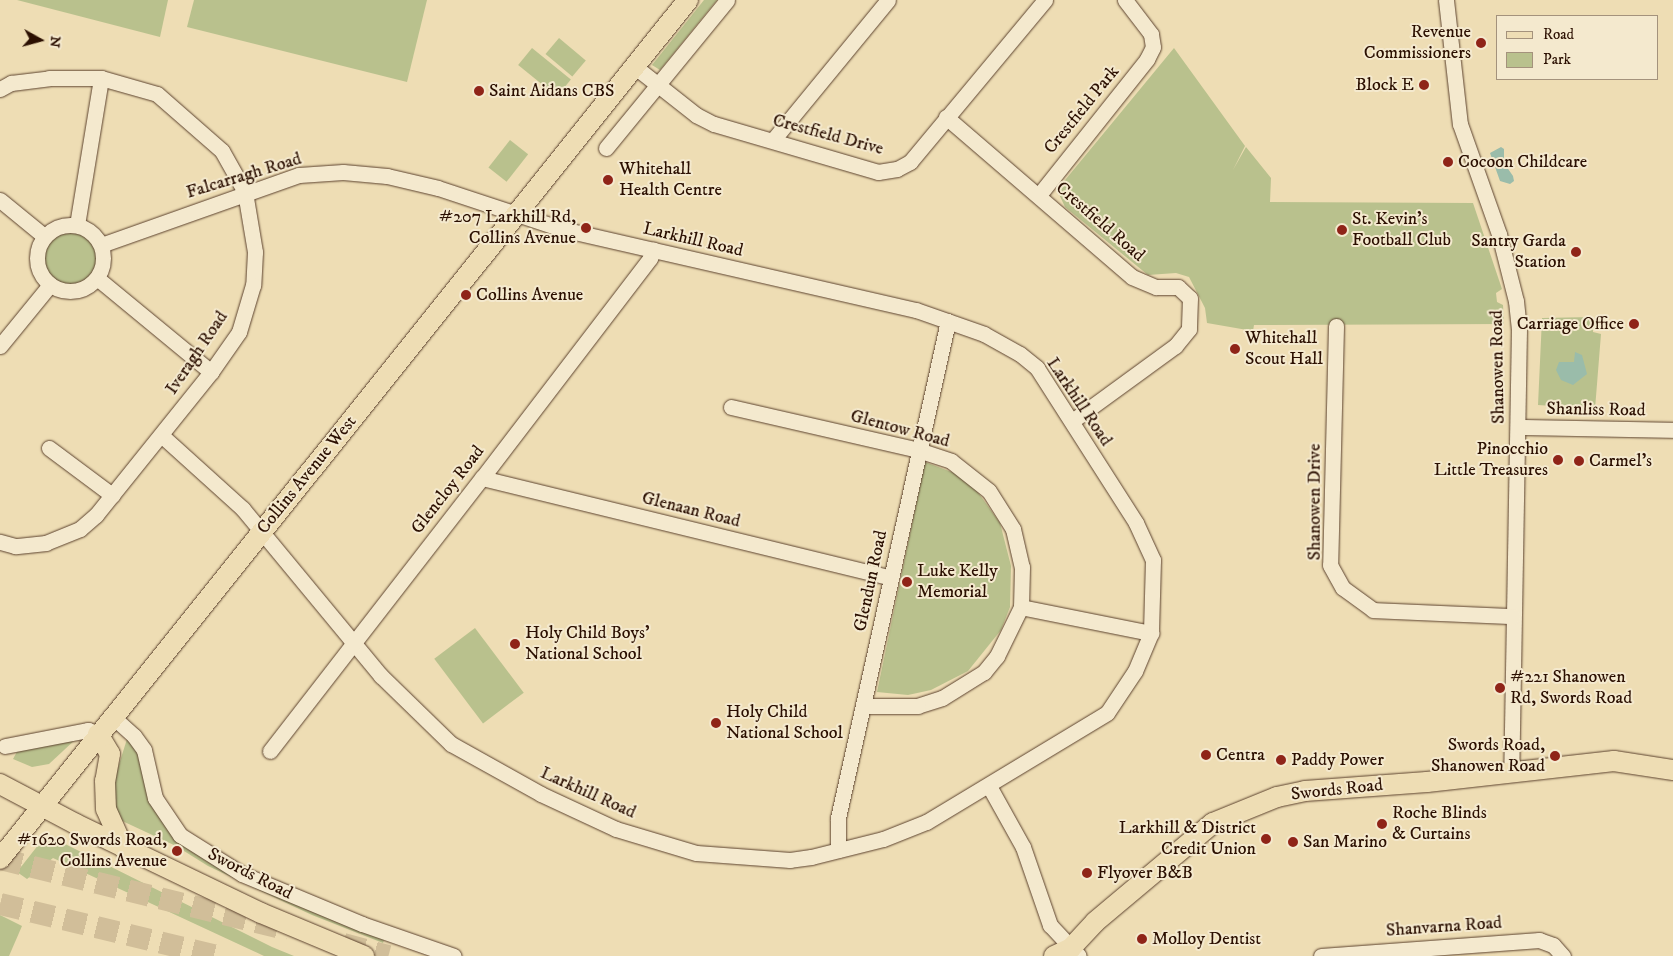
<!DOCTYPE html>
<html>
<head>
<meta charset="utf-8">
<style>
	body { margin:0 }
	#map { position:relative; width:1673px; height:956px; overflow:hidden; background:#eeddb4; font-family:"IM FELL DW Pica",serif }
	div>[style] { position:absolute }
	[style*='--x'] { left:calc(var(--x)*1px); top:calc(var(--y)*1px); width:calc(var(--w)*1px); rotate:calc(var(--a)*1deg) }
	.green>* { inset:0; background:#b9c18d; transform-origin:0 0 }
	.round { border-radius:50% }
	.water>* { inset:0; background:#9abcaa }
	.highway-tunnel>* { height:22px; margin-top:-11px; transform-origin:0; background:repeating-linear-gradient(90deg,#d1be99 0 22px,transparent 0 33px) }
	.roads { filter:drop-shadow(0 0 1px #5c422e) drop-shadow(0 0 1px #5c422e) }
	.minor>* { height:15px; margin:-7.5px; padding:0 7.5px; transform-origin:7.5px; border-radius:7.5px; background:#f4e9ce }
	.minor>.ring { margin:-7.5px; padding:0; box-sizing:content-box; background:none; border:15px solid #f4e9ce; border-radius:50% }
	.major>* { height:20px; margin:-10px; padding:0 10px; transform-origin:10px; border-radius:10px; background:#eeddb4 }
	.dots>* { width:14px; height:14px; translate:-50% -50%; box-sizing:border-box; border:2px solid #f4e9ce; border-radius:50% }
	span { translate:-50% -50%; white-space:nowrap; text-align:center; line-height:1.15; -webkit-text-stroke:4px #f4e9ce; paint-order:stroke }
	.poi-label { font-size:18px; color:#2b0f01 }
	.right { translate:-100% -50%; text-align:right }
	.left { translate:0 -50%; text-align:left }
	.street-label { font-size:18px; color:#2b0f01 }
	.legend { position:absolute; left:1496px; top:15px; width:162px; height:65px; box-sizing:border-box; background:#f4e9ce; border:1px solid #a4927c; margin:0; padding:6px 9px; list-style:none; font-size:15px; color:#2b0f01 }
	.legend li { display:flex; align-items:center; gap:10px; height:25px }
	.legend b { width:25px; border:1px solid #a4927c }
	.north { position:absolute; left:15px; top:15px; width:50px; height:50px; -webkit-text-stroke:4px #f4e9ce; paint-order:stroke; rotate:97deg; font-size:14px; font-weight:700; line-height:20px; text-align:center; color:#2b0f01 }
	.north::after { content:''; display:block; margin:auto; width:18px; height:22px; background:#2b0f01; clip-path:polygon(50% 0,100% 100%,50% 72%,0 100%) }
</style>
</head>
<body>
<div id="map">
	<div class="green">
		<i style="clip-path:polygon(17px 0,168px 0,160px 37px)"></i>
		<i style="clip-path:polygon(194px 0,427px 0,407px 82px,187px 27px)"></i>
		<i style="clip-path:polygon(704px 0,717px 0,660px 70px,652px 65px)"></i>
		<i style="left:559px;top:38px;width:35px;height:21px;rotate:40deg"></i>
		<i style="left:532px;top:48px;width:50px;height:22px;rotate:39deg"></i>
		<i style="clip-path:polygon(1174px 48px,1245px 146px,1233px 170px,1246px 147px,1271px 178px,1270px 202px,1473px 203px,1502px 289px,1496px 293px,1497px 302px,1503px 305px,1504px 324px,1254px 325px,1253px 331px,1207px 323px,1205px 308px,1189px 277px,1176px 273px,1148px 275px,1065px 207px,1058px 192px,1061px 185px)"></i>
		<i style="left:510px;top:140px;width:23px;height:35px;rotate:38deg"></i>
		<i class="round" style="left:43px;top:231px;width:54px;height:54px"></i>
		<i style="clip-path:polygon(1592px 317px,1593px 332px,1601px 334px,1595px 409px,1538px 405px,1542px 318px)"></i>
		<i style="clip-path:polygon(925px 462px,957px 474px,977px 491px,1000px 523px,1011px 566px,1010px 607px,1001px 630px,968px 671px,931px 690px,908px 695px,877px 692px)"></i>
		<i style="left:475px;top:628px;width:81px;height:51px;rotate:53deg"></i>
		<i style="clip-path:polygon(77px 738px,49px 764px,32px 767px,13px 759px,19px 748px)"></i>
		<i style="clip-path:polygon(127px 739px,139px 754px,173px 835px,385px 937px,383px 943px,312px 915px,208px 866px,176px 846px,118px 819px,111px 810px,116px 774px)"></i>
		<i style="clip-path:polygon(57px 840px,272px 947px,294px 956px,264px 956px,53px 858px,27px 879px,17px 872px,39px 844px)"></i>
		<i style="clip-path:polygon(0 915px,22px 926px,9px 956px,0 956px)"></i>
	</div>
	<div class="water">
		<i style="clip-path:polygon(1501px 147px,1504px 149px,1504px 163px,1513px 176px,1514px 181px,1510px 184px,1500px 181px,1490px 153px)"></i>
		<i style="clip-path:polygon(1575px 352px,1582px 355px,1587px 374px,1573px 385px,1561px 380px,1556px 370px,1559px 362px,1574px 362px)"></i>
	</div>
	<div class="highway-tunnel">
		<i style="--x:0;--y:859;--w:297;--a:13.8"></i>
		<i style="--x:0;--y:904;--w:223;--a:13.5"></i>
		<i style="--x:343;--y:944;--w:47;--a:14.9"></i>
	</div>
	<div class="roads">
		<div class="minor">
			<i style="--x:1446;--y:0;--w:125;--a:83.6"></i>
			<i style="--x:1460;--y:124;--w:117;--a:70.5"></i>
			<i style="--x:1499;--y:234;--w:69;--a:75.8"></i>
			<i style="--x:1516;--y:301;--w:27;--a:84"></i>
			<i style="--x:1519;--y:328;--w:445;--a:91"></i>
			<i style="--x:634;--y:66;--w:79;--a:38.3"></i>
			<i style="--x:696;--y:115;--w:20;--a:27"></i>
			<i style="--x:714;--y:124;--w:171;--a:16.3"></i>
			<i style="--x:878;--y:172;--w:19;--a:-9"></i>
			<i style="--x:897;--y:169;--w:15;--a:-28"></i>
			<i style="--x:910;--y:162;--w:211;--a:-50.2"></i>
			<i style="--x:0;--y:89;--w:13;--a:-29"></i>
			<i style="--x:11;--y:83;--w:38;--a:-7"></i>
			<i style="--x:49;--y:78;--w:52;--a:0"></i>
			<i style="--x:101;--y:78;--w:58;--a:15.9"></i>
			<i style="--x:157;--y:94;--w:86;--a:41.2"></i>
			<i style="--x:222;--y:151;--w:47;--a:60.7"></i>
			<i style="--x:245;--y:192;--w:61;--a:80.5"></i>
			<i style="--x:255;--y:252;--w:33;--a:93"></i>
			<i style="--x:253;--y:285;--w:49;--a:106.6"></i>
			<i style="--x:239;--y:332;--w:49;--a:125"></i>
			<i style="--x:211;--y:372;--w:184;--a:128.8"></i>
			<i style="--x:96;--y:515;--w:21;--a:139"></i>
			<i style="--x:80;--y:529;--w:37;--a:158"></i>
			<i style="--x:46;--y:543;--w:31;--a:174"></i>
			<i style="--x:15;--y:546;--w:16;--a:-165"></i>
			<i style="--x:946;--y:117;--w:245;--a:40.7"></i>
			<i style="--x:1132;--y:277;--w:26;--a:23"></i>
			<i style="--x:1156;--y:287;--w:22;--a:0"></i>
			<i style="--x:1178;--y:287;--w:16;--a:43"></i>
			<i style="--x:1190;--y:298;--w:31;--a:92"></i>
			<i style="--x:1189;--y:329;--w:22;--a:129"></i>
			<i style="--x:1175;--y:346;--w:127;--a:143.9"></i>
			<i style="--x:773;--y:140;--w:181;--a:-50.6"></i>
			<i style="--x:606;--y:148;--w:191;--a:-50.7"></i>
			<i style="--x:1039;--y:195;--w:174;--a:-51.5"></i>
			<i style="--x:1147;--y:59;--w:13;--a:-63"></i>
			<i style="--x:1153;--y:47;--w:13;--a:-99"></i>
			<i style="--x:1151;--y:34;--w:43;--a:-127.4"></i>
			<i style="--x:0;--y:200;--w:57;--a:39.3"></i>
			<i class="ring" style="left:37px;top:225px;width:51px;height:51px"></i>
			<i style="--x:77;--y:225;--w:149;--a:-80.7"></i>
			<i style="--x:101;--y:245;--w:210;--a:-19.5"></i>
			<i style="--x:299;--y:175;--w:44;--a:-3.9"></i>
			<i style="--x:343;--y:172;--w:44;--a:5.2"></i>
			<i style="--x:387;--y:176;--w:52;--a:13.2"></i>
			<i style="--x:438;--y:188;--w:131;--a:18.3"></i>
			<i style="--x:562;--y:229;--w:363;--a:12.9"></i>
			<i style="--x:916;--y:310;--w:72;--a:19.4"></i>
			<i style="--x:984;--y:334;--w:41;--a:29.1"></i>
			<i style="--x:1020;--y:354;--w:22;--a:39"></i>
			<i style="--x:1037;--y:368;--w:184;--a:57.4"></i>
			<i style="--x:1136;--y:523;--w:41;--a:65.3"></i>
			<i style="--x:1153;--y:560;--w:73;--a:91.6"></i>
			<i style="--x:1151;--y:633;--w:41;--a:112.8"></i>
			<i style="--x:1135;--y:671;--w:50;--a:123.7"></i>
			<i style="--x:1107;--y:713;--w:211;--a:148.9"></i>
			<i style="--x:926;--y:822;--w:46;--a:158.4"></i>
			<i style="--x:883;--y:839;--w:74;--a:166"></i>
			<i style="--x:811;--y:857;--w:21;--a:172"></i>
			<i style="--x:790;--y:860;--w:94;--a:-175.7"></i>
			<i style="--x:696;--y:853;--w:84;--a:-163.3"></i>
			<i style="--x:616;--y:829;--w:83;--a:-155"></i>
			<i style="--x:541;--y:794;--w:103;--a:-150.9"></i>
			<i style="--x:451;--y:744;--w:98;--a:-135.8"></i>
			<i style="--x:381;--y:676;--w:217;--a:-129.6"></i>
			<i style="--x:243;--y:509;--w:110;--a:-137.9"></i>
			<i style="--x:97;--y:278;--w:148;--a:39.5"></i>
			<i style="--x:1336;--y:326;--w:239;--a:91.4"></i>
			<i style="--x:1330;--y:565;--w:26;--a:61"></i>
			<i style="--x:1343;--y:588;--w:37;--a:36"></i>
			<i style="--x:1373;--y:610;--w:140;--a:2.5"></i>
			<i style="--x:0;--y:346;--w:79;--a:-50.7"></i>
			<i style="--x:731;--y:407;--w:192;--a:12.9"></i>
			<i style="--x:918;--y:450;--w:35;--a:18"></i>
			<i style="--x:951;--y:461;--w:48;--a:38.3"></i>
			<i style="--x:989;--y:491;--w:45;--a:57.7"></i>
			<i style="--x:1013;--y:529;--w:39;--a:77"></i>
			<i style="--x:1022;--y:567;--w:40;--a:91.4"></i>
			<i style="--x:1021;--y:607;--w:55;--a:116.1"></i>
			<i style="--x:997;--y:656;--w:21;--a:129"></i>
			<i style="--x:984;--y:672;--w:49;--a:148.2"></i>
			<i style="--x:942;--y:698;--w:25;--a:162"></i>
			<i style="--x:918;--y:706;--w:54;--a:180"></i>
			<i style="--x:1518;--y:427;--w:155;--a:1.1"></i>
			<i style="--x:49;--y:448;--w:79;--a:36.7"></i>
			<i style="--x:482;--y:478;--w:421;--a:13.7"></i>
			<i style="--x:1021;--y:607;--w:133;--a:11.3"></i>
			<i style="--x:113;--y:717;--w:28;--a:42"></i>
			<i style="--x:134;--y:736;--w:17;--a:54"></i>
			<i style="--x:144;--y:750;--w:49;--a:77.1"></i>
			<i style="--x:155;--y:798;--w:45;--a:56"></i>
			<i style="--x:180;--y:835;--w:73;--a:32.2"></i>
			<i style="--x:242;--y:874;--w:130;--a:22.6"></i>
			<i style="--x:362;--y:924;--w:97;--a:19.2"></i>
			<i style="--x:5;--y:746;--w:85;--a:-10.9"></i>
			<i style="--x:88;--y:730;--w:11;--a:22"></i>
			<i style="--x:270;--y:751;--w:346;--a:-52.2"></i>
			<i style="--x:482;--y:478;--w:277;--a:-52.6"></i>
			<i style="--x:650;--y:258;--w:9;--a:-69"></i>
			<i style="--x:989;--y:786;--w:70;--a:60.9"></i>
			<i style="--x:1023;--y:847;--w:83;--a:70.9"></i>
			<i style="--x:1050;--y:925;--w:42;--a:46.9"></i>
			<i style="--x:838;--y:850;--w:32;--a:-90"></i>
			<i style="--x:838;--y:818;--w:509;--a:-77.52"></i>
			<i style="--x:1321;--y:956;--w:219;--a:-4.2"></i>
			<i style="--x:1539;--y:940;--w:15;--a:20"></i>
			<i style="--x:1553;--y:945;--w:15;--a:48"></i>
		</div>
		<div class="major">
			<i style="--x:98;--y:734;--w:23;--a:59"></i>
			<i style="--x:110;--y:754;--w:27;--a:100"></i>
			<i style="--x:105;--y:781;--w:28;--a:88"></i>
			<i style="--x:106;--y:809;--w:42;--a:65.9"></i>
			<i style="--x:0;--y:784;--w:86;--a:27.8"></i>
			<i style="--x:76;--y:824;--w:205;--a:25.7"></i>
			<i style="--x:261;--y:913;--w:112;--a:22.7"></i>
			<i style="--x:0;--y:859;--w:1101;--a:-51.31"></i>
			<i style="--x:1054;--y:956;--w:19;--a:-25"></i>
			<i style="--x:1071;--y:948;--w:35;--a:-47"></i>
			<i style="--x:1095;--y:922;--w:154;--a:-40"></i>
			<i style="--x:1213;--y:823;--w:69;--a:-22.1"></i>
			<i style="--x:1277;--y:797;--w:29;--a:-12"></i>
			<i style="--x:1305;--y:791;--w:122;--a:-4.2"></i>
			<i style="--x:1427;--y:782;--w:188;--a:-6.4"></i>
			<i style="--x:1614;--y:761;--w:60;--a:8.7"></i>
		</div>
	</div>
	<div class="dots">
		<i style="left:1481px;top:43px;background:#8f2418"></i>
		<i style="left:1424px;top:85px;background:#8f2418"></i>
		<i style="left:479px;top:91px;background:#8f2418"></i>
		<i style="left:1448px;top:162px;background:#8f2418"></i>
		<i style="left:608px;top:180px;background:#8f2418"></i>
		<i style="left:586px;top:228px;background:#8f2418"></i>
		<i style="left:1342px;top:230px;background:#8f2418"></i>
		<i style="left:1576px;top:252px;background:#8f2418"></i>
		<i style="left:466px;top:295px;background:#8f2418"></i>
		<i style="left:1634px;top:324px;background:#8f2418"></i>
		<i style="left:1235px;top:349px;background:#8f2418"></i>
		<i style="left:1558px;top:460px;background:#8f2418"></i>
		<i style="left:1579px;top:461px;background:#8f2418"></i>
		<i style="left:907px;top:582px;background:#8f2418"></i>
		<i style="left:515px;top:644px;background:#8f2418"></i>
		<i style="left:1500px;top:688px;background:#8f2418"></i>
		<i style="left:716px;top:723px;background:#8f2418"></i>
		<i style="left:1206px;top:755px;background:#8f2418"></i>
		<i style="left:1555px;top:756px;background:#8f2418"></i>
		<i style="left:1281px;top:760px;background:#8f2418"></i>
		<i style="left:1382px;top:824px;background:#8f2418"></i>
		<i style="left:1266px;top:839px;background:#8f2418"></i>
		<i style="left:1293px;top:842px;background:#8f2418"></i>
		<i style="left:177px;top:851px;background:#8f2418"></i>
		<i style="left:1087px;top:873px;background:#8f2418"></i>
		<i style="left:1142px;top:939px;background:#8f2418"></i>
	</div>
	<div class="poi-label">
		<span class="right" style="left:1471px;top:43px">Revenue<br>Commissioners</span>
		<span class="right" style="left:1414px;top:85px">Block E</span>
		<span class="left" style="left:489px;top:91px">Saint Aidans CBS</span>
		<span class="left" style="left:1458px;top:162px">Cocoon Childcare</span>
		<span class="left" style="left:619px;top:180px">Whitehall<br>Health Centre</span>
		<span class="right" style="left:576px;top:228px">#207 Larkhill Rd,<br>Collins Avenue</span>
		<span class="left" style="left:1352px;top:230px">St. Kevin's<br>Football Club</span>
		<span class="right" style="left:1566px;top:252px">Santry Garda<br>Station</span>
		<span class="left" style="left:476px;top:295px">Collins Avenue</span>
		<span class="right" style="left:1624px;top:324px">Carriage Office</span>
		<span class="left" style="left:1245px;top:349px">Whitehall<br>Scout Hall</span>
		<span class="right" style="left:1548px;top:460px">Pinocchio<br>Little Treasures</span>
		<span class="left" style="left:1589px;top:461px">Carmel's</span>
		<span class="left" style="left:917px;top:582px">Luke Kelly<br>Memorial</span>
		<span class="left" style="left:525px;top:644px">Holy Child Boys'<br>National School</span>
		<span class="left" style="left:1510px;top:688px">#221 Shanowen<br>Rd, Swords Road</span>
		<span class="left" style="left:726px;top:723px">Holy Child<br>National School</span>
		<span class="right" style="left:1545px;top:756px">Swords Road,<br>Shanowen Road</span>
		<span class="left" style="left:1216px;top:755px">Centra</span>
		<span class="left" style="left:1291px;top:760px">Paddy Power</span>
		<span class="left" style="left:1392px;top:824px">Roche Blinds<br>&amp; Curtains</span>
		<span class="right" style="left:1256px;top:839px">Larkhill &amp; District<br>Credit Union</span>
		<span class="right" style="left:167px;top:851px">#1620 Swords Road,<br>Collins Avenue</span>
		<span class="left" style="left:1303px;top:842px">San Marino</span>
		<span class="left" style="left:1097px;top:873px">Flyover B&amp;B</span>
		<span class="left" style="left:1152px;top:939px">Molloy Dentist</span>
	</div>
	<div class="street-label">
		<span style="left:1082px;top:110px;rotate:-51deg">Crestfield Park</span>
		<span style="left:828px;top:135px;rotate:15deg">Crestfield Drive</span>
		<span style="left:244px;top:176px;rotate:-17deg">Falcarragh Road</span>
		<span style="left:1100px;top:222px;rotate:41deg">Crestfield Road</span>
		<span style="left:693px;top:240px;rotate:13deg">Larkhill Road</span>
		<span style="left:197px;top:353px;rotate:-56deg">Iveragh Road</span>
		<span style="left:1498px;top:367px;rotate:-91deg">Shanowen Road</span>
		<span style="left:1079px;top:402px;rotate:56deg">Larkhill Road</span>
		<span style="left:1596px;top:410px;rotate:1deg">Shanliss Road</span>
		<span style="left:900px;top:429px;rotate:15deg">Glentow Road</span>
		<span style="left:307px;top:475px;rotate:-51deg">Collins Avenue West</span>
		<span style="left:448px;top:490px;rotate:-52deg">Glencloy Road</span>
		<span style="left:1315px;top:502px;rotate:-90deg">Shanowen Drive</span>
		<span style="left:691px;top:510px;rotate:14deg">Glenaan Road</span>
		<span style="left:871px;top:581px;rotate:-78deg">Glendun Road</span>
		<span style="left:1337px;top:790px;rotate:-6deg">Swords Road</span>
		<span style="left:588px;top:793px;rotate:24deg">Larkhill Road</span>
		<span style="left:250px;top:874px;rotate:27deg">Swords Road</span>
		<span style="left:1444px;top:927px;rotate:-4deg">Shanvarna Road</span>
	</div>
	<ul class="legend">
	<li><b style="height:6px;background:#eeddb4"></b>Road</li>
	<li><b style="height:14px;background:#b9c18d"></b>Park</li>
	</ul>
	<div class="north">N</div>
</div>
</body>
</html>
